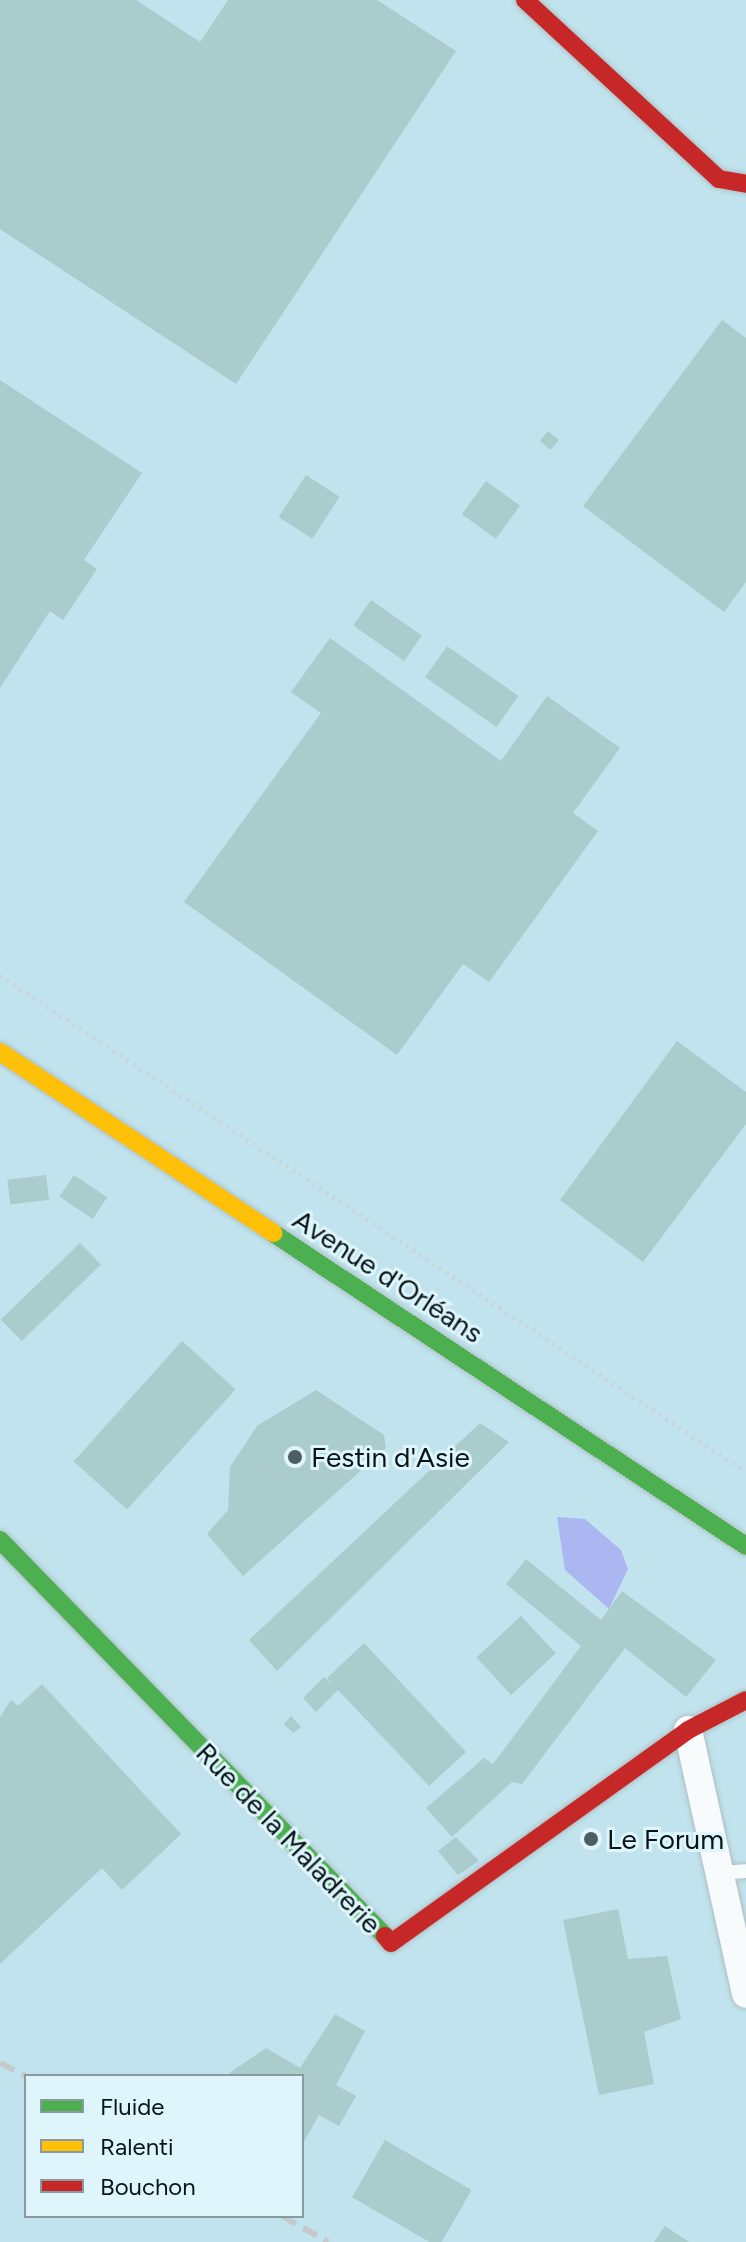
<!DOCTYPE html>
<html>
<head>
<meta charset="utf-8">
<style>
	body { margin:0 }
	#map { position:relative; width:746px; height:2242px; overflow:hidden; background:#d0e5eb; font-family:Figtree,sans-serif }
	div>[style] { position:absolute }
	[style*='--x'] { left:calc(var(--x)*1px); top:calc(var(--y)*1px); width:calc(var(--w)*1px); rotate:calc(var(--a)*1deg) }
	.built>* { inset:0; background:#c0e3ed }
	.water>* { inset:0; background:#acb7f2 }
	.building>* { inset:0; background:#aacccd; transform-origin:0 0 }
	.path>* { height:5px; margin-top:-2.5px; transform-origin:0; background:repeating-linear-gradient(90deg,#ccd2d4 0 2px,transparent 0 8px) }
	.roads { filter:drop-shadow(0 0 2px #afc0c4) drop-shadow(0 0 2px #afc0c4) }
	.lane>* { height:14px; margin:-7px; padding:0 7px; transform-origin:7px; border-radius:7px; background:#f8fbfc }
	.street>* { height:28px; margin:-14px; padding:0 14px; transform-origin:14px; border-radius:14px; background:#f8fbfc }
	.fast>* { height:18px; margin:-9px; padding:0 9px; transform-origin:9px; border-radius:9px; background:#4caf50 }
	.slow>* { height:18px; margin:-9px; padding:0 9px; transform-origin:9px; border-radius:9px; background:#ffc107 }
	.jam>* { height:18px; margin:-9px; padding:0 9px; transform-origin:9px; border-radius:9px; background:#c62828 }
	.rail>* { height:6px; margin-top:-3px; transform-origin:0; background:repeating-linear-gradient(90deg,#c4cacc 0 16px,transparent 0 24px) }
	.dots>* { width:22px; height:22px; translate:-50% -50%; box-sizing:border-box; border:4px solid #dff5fc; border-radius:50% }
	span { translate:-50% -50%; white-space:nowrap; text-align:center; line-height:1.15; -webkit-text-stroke:6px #dff5fc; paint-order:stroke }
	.street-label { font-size:28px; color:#071519 }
	.poi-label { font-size:28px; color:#071519 }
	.left { translate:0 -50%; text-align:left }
	.legend { position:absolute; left:24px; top:2074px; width:280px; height:144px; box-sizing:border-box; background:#dff5fc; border:2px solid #899ba1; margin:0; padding:10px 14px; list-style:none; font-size:24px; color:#071519 }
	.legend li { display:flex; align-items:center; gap:16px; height:40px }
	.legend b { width:40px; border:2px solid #899ba1 }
</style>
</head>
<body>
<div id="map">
	<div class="built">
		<i style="clip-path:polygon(evenodd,0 0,746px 0,746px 2242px,0 2242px,0 0,26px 2076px,302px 2076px,302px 2216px,26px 2216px,26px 2076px)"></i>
	</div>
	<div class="water">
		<i style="clip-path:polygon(557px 1517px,585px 1519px,621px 1550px,628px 1569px,609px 1609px,565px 1570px)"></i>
	</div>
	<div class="building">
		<i style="clip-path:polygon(0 0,136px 0,200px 42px,228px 0,377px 0,456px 51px,236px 384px,0 229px)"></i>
		<i style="clip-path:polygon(722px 320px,746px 338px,746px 582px,724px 612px,583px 506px)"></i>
		<i style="clip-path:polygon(0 380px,142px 473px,84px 560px,97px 569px,63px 620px,50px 611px,0 688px)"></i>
		<i style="left:548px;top:431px;width:14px;height:13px;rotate:39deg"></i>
		<i style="left:306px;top:475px;width:40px;height:50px;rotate:33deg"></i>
		<i style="left:486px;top:481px;width:42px;height:41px;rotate:36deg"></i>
		<i style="left:371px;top:600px;width:62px;height:31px;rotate:35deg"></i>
		<i style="clip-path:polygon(330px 638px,501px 761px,547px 696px,620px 748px,573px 813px,598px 831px,489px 982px,463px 964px,397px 1055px,184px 902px,321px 713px,291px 692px)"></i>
		<i style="left:447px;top:646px;width:87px;height:38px;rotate:35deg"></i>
		<i style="clip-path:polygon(677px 1041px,746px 1092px,746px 1124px,643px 1262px,560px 1200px)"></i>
		<i style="left:46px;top:1175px;width:25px;height:39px;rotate:83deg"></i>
		<i style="left:74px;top:1175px;width:40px;height:26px;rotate:34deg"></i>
		<i style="left:80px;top:1243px;width:30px;height:110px;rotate:46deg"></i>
		<i style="left:182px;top:1341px;width:72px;height:162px;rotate:42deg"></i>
		<i style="clip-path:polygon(316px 1390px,384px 1435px,386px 1448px,243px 1576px,207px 1534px,228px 1510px,230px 1467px,257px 1426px)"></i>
		<i style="clip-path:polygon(480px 1423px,509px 1442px,277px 1671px,249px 1640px)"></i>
		<i style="clip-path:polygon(526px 1559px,601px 1620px,622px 1591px,716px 1660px,686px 1697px,625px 1648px,522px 1784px,512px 1782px,452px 1837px,426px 1808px,484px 1758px,493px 1764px,581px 1646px,506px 1584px)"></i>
		<i style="left:521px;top:1616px;width:51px;height:61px;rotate:47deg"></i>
		<i style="clip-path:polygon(364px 1643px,466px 1752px,429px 1786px,338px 1690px,316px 1712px,303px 1698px,324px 1677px,333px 1685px,327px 1678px)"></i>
		<i style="clip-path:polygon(42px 1684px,181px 1834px,122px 1890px,102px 1868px,0 1964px,0 1717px,11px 1700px,18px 1706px)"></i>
		<i style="clip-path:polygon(291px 1716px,301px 1727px,293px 1733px,284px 1724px)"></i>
		<i style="clip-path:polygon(456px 1837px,479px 1861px,458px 1875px,438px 1851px)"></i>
		<i style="clip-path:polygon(618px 1909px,628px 1959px,667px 1956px,681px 2019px,644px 2032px,654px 2084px,599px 2095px,563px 1920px)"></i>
		<i style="clip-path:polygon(335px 2014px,365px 2031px,336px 2085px,356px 2096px,339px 2126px,319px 2115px,302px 2145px,302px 2076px,225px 2076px,266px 2048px,300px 2068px)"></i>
		<i style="left:385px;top:2140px;width:100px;height:66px;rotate:30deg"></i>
		<i style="clip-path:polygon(665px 2226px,689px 2242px,654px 2242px)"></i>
	</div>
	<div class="path">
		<i style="--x:0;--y:975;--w:896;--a:33.67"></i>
	</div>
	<div class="roads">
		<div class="lane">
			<i style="--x:719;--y:1873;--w:27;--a:-4"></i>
		</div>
		<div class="street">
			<i style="--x:688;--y:1730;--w:270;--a:77.6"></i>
		</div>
		<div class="fast">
			<i style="--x:273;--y:1233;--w:567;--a:33.49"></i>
			<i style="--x:0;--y:1540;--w:552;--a:45.81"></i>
		</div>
		<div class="slow">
			<i style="--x:0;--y:1052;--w:328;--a:33.5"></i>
		</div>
		<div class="jam">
			<i style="--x:525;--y:0;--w:264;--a:42.7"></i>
			<i style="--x:719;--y:179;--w:27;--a:10"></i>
			<i style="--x:385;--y:1936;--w:9;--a:49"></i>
			<i style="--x:391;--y:1943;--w:365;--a:-35.6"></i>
			<i style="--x:688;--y:1730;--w:65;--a:-27.3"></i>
		</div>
	</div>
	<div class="rail">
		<i style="--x:0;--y:2063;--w:29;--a:27"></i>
		<i style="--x:282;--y:2216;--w:53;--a:29.5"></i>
	</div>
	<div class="dots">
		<i style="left:295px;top:1457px;background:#4d5e62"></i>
		<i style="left:591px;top:1839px;background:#4d5e62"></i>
	</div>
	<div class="street-label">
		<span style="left:388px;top:1276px;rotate:33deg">Avenue d'Orléans</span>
		<span style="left:289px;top:1838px;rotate:46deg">Rue de la Maladrerie</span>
	</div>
	<div class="poi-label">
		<span class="left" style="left:311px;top:1457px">Festin d'Asie</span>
		<span class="left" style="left:607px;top:1839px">Le Forum</span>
	</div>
	<ul class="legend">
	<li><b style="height:10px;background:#4caf50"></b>Fluide</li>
	<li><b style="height:10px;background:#ffc107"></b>Ralenti</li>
	<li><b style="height:10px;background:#c62828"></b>Bouchon</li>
	</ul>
</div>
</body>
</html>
